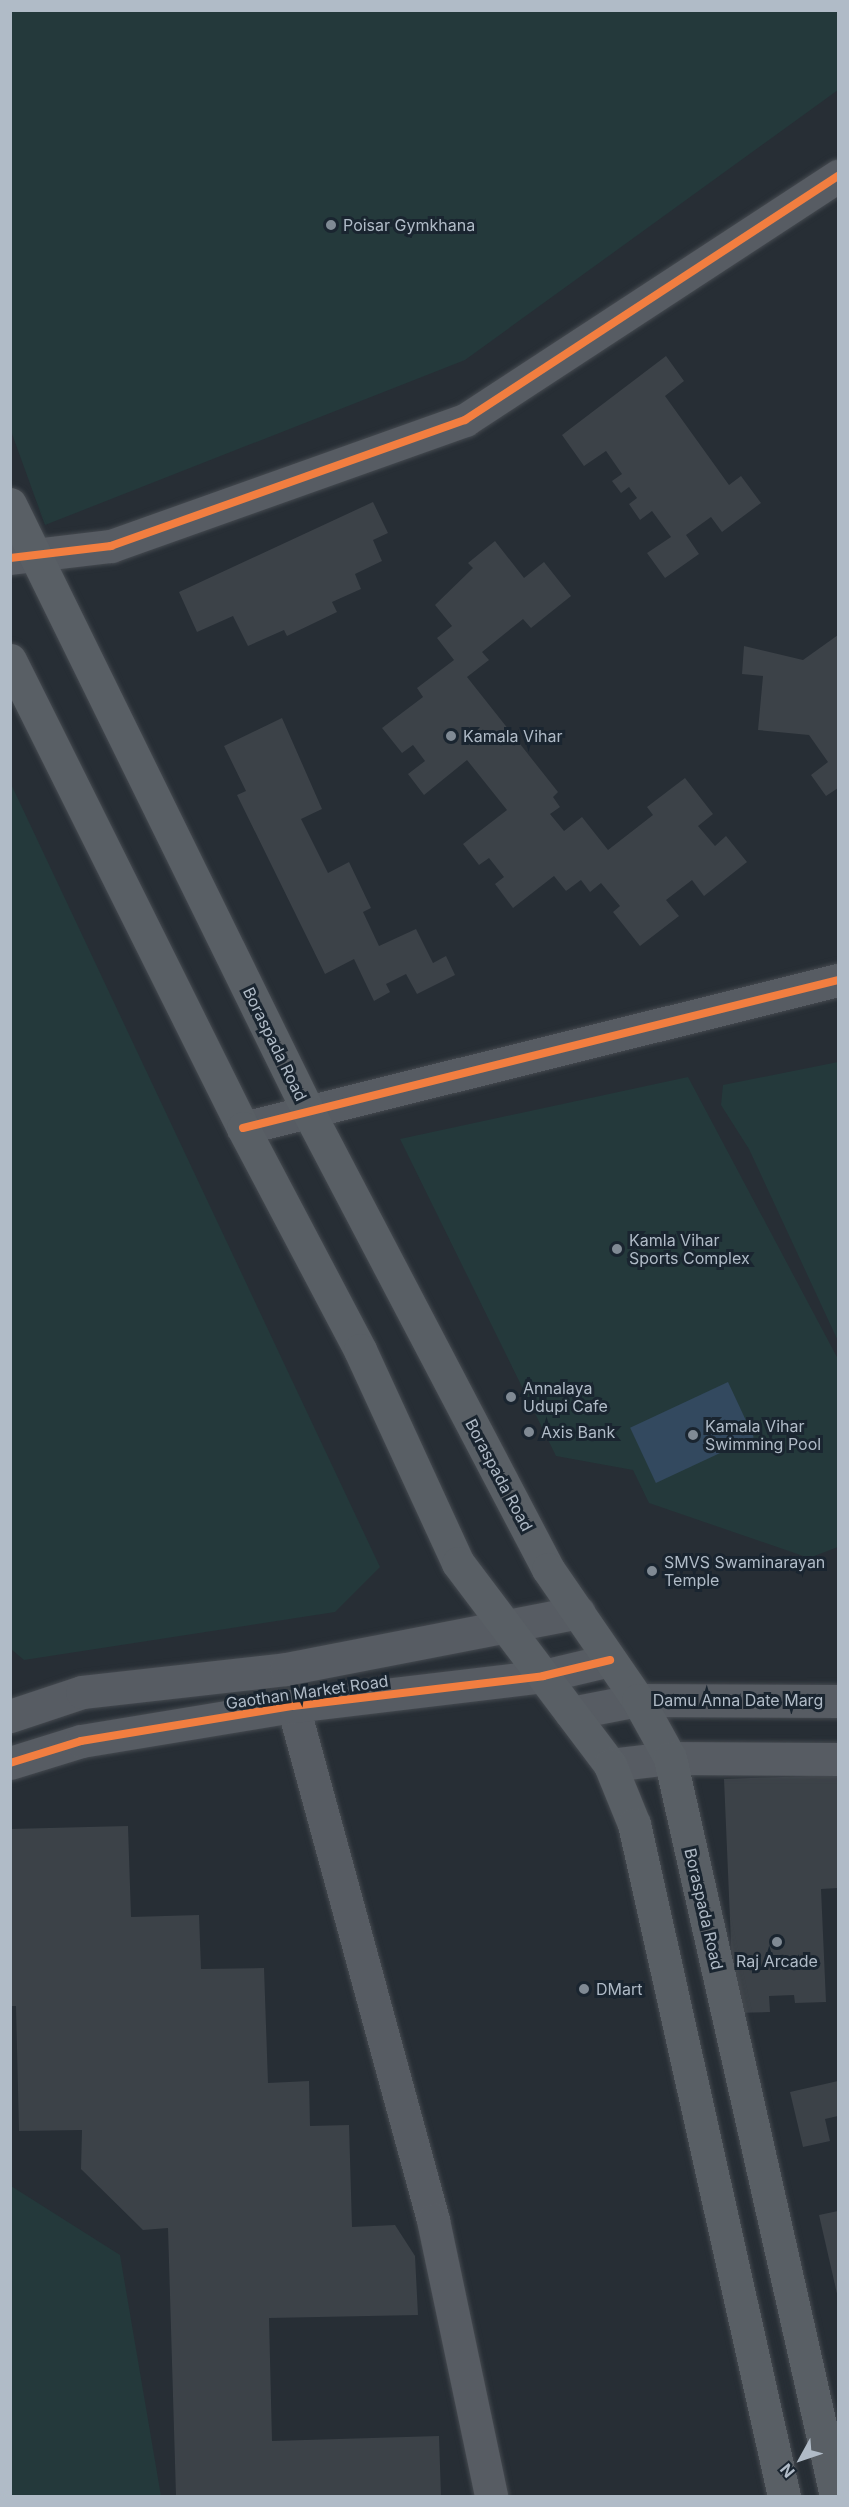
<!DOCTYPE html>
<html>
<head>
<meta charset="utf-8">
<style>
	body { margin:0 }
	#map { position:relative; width:849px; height:2507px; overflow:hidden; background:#272e35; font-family:Inter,sans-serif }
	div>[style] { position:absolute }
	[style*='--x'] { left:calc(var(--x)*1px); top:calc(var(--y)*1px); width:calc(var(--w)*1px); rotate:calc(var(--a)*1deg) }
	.green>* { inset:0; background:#24393b }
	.water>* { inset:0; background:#33495f; transform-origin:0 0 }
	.building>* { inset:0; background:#3c4248 }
	.roads { filter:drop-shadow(0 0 2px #454a50) drop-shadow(0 0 2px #454a50) }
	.minor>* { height:33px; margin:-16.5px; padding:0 16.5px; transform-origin:16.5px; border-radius:16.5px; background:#575c63 }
	.major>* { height:33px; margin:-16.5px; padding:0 16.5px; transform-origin:16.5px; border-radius:16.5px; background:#595f65 }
	.cycleway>* { height:8px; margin:-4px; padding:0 4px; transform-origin:4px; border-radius:4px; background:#f27e40 }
	.dots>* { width:16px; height:16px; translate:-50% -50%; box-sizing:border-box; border:3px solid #1a2530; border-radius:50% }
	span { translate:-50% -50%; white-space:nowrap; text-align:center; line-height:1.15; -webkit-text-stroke:6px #1a2530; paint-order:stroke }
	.poi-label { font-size:16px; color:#b0bbc7 }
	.left { translate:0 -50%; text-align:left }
	.street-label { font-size:16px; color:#b0bbc7 }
	.frame { position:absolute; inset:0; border:12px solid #b0bbc7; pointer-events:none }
	.north { position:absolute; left:771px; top:2429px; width:60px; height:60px; -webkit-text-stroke:4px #1a2530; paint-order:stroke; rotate:230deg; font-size:16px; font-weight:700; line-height:24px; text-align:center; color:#b0bbc7 }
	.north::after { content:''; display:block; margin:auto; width:21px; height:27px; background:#b0bbc7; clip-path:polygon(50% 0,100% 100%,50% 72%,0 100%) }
</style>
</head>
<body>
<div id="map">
	<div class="green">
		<i style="clip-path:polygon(11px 10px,838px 11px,838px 90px,465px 360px,45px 525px,11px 431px)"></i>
		<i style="clip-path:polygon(11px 784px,380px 1567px,335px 1612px,24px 1660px,11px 1649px)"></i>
		<i style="clip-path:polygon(838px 1062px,838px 1341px,749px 1149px,721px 1105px,723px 1085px)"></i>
		<i style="clip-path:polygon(688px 1077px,838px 1359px,838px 1547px,809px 1558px,649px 1503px,633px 1470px,556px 1456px,400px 1139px)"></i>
		<i style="clip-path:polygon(11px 2186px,120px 2255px,161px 2496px,11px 2496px)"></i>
	</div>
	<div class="water">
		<i style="left:728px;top:1382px;width:61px;height:108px;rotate:65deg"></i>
	</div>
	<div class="building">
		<i style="clip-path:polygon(666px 356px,684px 381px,665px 396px,729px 485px,741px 476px,761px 503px,722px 532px,711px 517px,686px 535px,699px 554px,665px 578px,647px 553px,671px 537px,652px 511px,640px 520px,629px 504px,637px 498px,629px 487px,621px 493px,612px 481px,622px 474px,606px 451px,584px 466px,562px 435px)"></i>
		<i style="clip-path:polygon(373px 502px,388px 533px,373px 540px,382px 561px,355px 574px,361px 589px,332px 602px,337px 612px,287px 636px,284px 630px,248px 646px,233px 616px,197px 632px,179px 592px)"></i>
		<i style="clip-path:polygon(495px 541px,524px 578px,544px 562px,571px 596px,531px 628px,523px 619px,482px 652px,489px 660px,467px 677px,558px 792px,553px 797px,560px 807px,550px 814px,564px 831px,582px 817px,608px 850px,653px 815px,647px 807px,685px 778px,713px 814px,698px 826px,715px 846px,726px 836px,747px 862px,704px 896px,692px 880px,666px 900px,679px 916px,640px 946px,613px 912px,620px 906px,601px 883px,590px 892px,581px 880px,566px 891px,554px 876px,513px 908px,495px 884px,504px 877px,489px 858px,479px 865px,463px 844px,507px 810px,467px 760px,424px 795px,408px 774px,425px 761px,413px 745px,402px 753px,382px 728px,423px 697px,417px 688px,454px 660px,437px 638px,452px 626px,435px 605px,473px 568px,468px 563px)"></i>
		<i style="clip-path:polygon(838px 635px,838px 788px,826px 796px,811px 775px,828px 762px,809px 735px,758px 730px,763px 676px,742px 674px,744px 646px,803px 660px)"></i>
		<i style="clip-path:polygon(282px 718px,322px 809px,301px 819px,328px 873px,349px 862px,371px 908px,363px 912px,379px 946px,416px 929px,433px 963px,446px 956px,455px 975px,417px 994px,406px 974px,386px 984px,390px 992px,374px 1001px,354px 959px,325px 974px,237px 795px,246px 791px,224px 746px)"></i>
		<i style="clip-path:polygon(838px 1775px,838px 1888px,821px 1889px,826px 2002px,795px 2003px,794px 1995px,769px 1996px,770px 2012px,734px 2013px,724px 1779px)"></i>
		<i style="clip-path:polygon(128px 1826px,131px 1917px,199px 1915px,201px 1969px,264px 1968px,268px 2083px,309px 2081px,310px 2126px,349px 2125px,352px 2227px,395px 2225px,415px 2256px,418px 2315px,269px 2318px,272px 2441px,439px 2436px,441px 2496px,176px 2496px,168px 2228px,143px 2230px,81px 2169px,82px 2130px,19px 2131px,16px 2006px,10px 2006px,10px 1829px)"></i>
		<i style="clip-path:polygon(838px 2081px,838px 2116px,825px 2119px,830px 2141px,803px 2147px,790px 2092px)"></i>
		<i style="clip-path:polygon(838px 2211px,838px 2298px,819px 2215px)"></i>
	</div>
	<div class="roads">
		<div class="minor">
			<i style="--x:10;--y:558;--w:102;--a:-6.8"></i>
			<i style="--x:111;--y:546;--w:376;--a:-19.6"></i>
			<i style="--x:465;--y:420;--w:446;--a:-33.2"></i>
			<i style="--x:243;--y:1128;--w:613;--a:-13.97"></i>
			<i style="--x:293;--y:1706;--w:533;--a:74.76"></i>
			<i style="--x:433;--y:2220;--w:282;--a:78.1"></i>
			<i style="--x:571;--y:1713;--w:68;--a:-11"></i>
			<i style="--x:638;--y:1700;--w:200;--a:0.3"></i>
			<i style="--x:10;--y:1716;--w:76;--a:-18.4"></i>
			<i style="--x:82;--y:1692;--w:205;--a:-6.4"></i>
			<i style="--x:286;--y:1669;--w:298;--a:-11"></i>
			<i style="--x:10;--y:1763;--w:74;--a:-17.2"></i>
			<i style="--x:81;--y:1741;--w:215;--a:-9.4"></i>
			<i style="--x:293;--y:1706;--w:252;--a:-6.8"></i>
			<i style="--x:543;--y:1676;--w:69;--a:-13.4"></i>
			<i style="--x:610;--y:1765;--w:60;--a:-6.7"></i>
			<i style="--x:670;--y:1758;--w:168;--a:0.3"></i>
		</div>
		<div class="major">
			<i style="--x:10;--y:504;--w:678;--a:63.85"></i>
			<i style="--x:309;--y:1113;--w:515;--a:62.34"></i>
			<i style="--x:548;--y:1569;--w:159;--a:55.5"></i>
			<i style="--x:638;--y:1700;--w:66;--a:61.1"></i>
			<i style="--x:670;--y:1758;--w:756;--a:77.32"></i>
			<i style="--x:10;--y:660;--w:523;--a:63.53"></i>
			<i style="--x:243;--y:1128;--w:251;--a:62.2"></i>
			<i style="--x:360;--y:1350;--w:234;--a:65.3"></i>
			<i style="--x:458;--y:1563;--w:253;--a:53"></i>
			<i style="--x:610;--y:1765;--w:64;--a:67.9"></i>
			<i style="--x:634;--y:1824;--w:689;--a:77.42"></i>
		</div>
	</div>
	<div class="cycleway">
		<i style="--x:10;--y:558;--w:102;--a:-6.8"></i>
		<i style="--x:111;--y:546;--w:376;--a:-19.6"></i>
		<i style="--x:465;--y:420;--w:446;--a:-33.2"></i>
		<i style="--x:243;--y:1128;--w:613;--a:-13.97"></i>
		<i style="--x:10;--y:1763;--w:74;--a:-17.2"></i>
		<i style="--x:81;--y:1741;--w:215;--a:-9.4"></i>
		<i style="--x:293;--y:1706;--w:252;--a:-6.8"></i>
		<i style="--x:543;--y:1676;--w:69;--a:-13.4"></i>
	</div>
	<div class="dots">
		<i style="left:331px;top:225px;background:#808a94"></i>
		<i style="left:451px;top:736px;background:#808a94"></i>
		<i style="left:617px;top:1249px;background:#808a94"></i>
		<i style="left:511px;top:1397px;background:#808a94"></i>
		<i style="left:529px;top:1432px;background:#808a94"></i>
		<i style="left:693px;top:1435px;background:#808a94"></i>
		<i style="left:652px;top:1571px;background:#808a94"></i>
		<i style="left:777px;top:1942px;background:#808a94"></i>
		<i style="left:584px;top:1989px;background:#808a94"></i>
	</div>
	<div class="poi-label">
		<span class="left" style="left:343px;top:225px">Poisar Gymkhana</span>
		<span class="left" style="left:463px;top:736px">Kamala Vihar</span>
		<span class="left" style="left:629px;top:1249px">Kamla Vihar<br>Sports Complex</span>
		<span class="left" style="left:523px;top:1397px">Annalaya<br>Udupi Cafe</span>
		<span class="left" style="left:705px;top:1435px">Kamala Vihar<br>Swimming Pool</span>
		<span class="left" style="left:541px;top:1432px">Axis Bank</span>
		<span class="left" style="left:664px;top:1571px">SMVS Swaminarayan<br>Temple</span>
		<span style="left:777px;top:1961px">Raj Arcade</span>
		<span class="left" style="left:596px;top:1989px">DMart</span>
	</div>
	<div class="street-label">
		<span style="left:275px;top:1044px;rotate:64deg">Boraspada Road</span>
		<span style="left:499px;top:1475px;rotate:62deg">Boraspada Road</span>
		<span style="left:307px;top:1692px;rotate:-8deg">Gaothan Market Road</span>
		<span style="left:738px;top:1700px">Damu Anna Date Marg</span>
		<span style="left:704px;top:1909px;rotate:77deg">Boraspada Road</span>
	</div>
	<div class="frame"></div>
	<div class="north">N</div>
</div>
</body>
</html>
